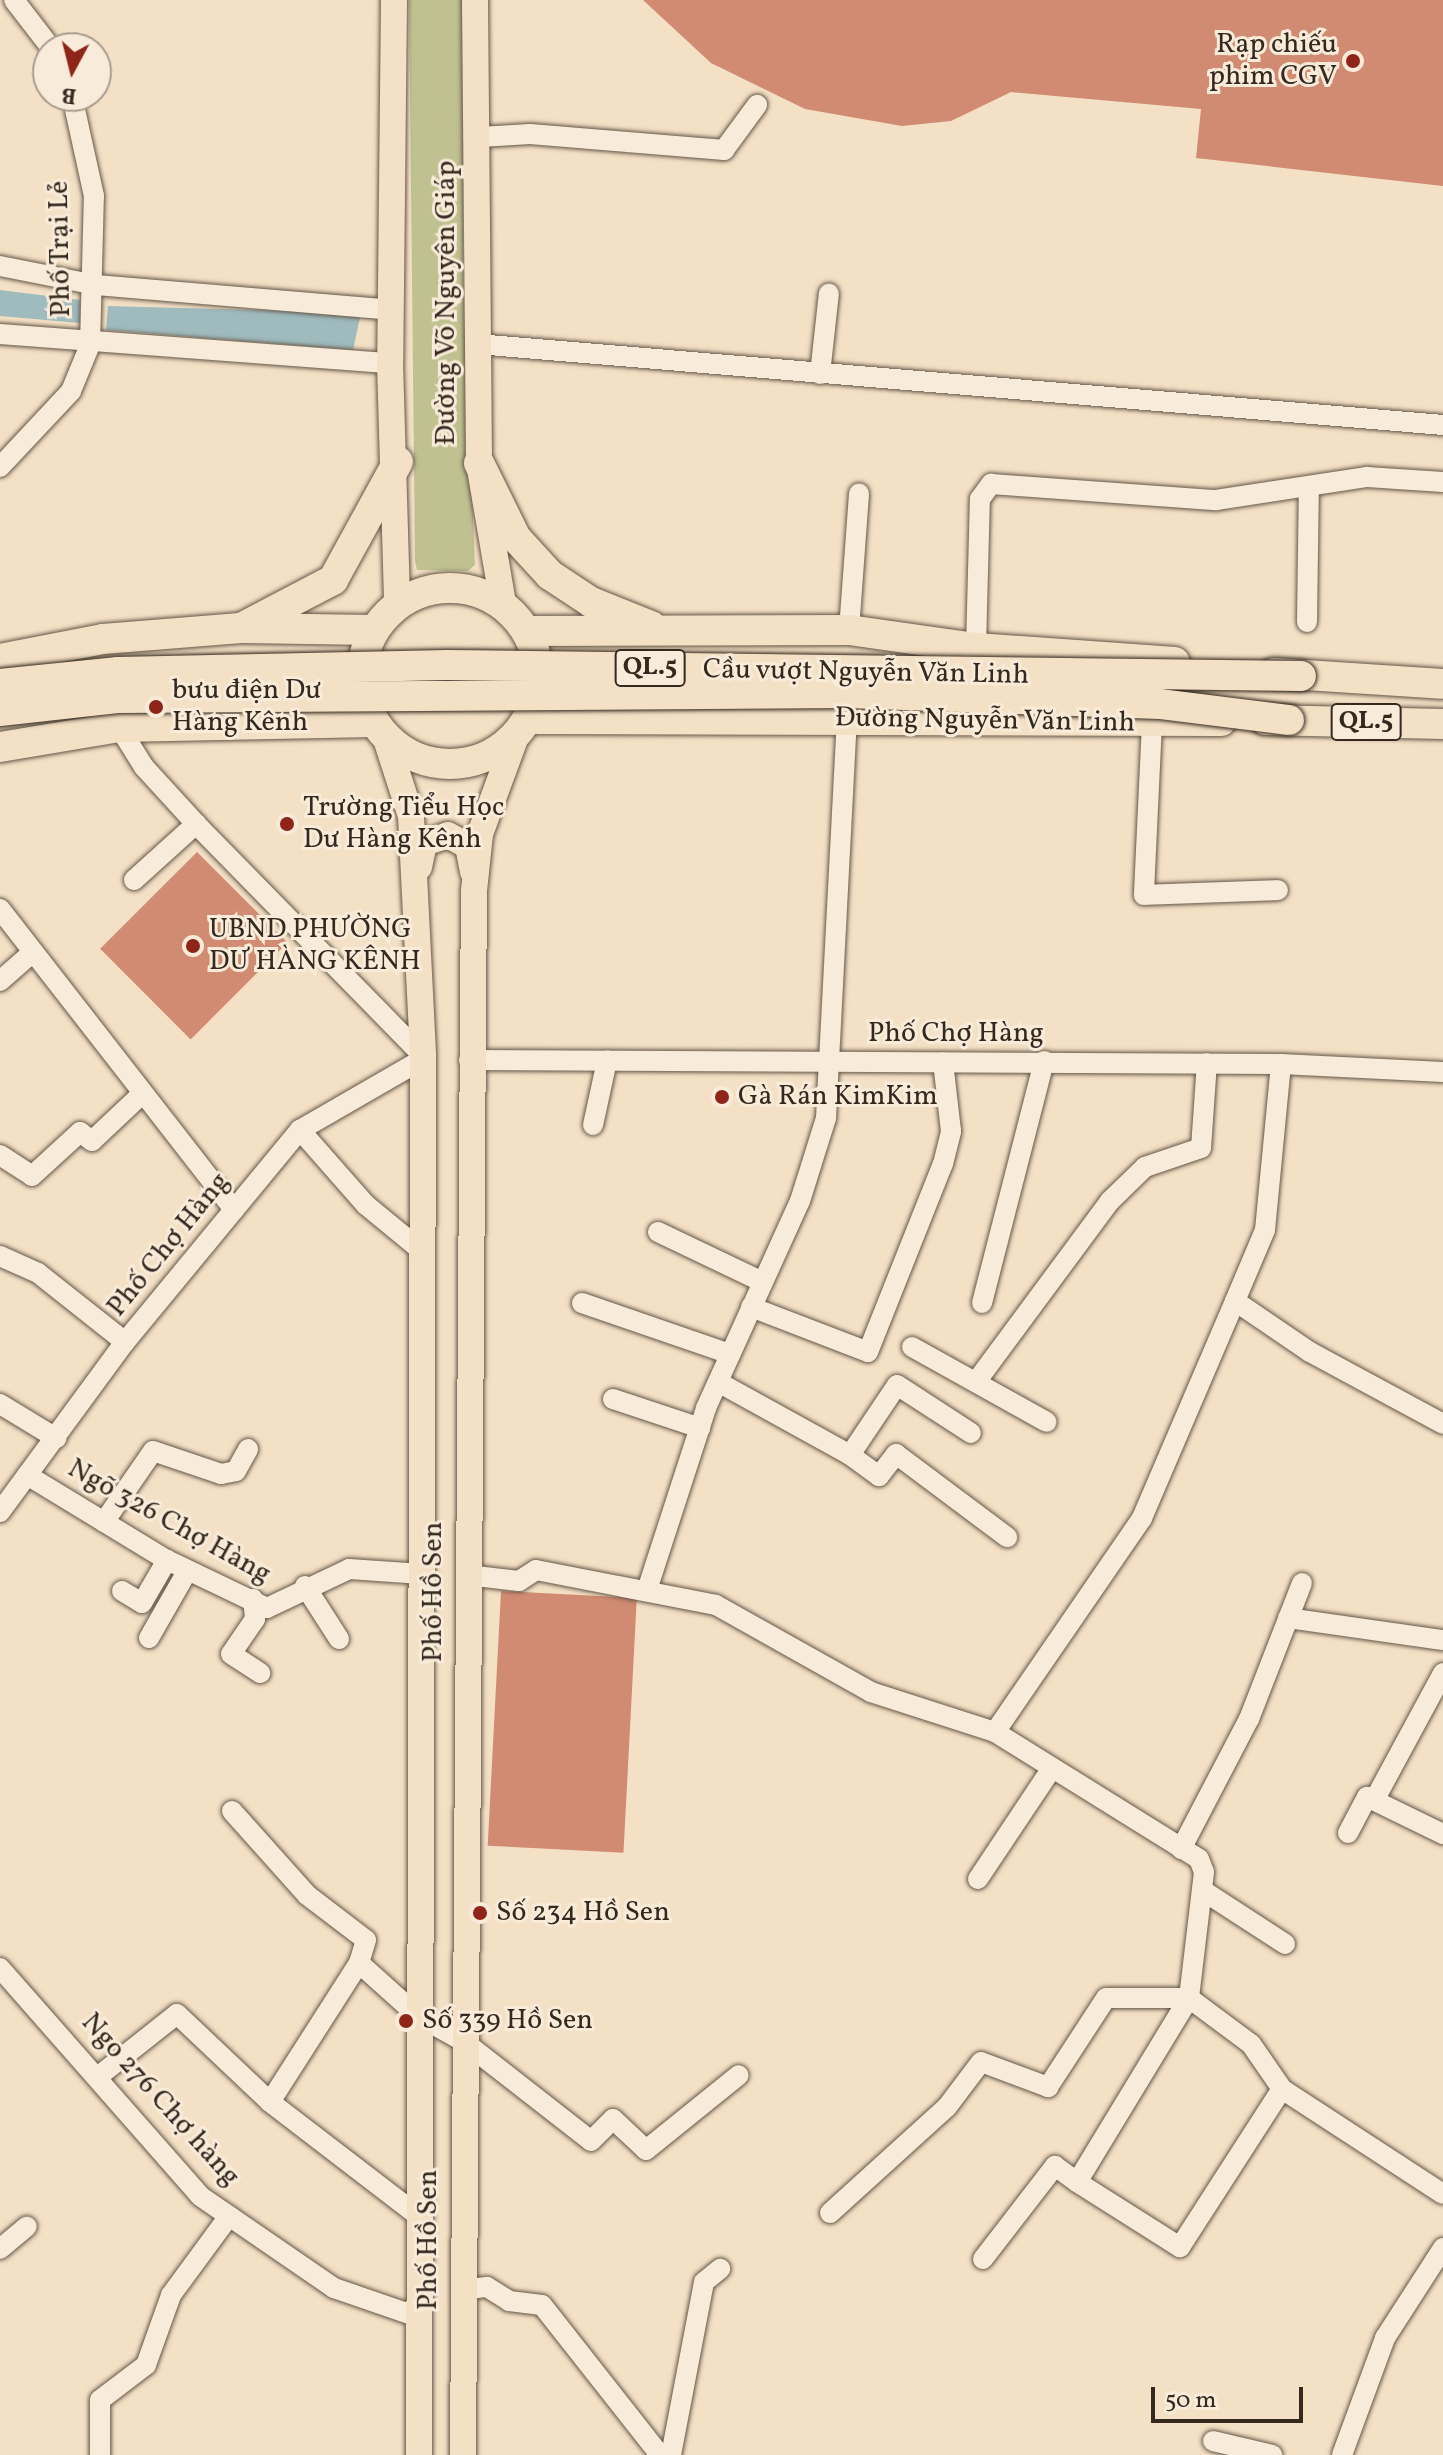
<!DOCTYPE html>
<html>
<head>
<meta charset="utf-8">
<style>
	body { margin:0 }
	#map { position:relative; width:1443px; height:2455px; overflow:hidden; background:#f4e0c5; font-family:Vollkorn,serif }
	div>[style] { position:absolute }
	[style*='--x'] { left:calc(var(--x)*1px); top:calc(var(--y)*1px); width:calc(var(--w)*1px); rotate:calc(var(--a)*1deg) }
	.green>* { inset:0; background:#c0c191 }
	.water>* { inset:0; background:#9fbbbe }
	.building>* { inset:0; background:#d18b72; transform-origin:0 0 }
	.roads { filter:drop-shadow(0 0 2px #645648) drop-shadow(0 0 2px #645648) }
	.minor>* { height:20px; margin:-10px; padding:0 10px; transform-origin:10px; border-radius:10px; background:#f8ebd9 }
	.major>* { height:26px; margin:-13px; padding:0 13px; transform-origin:13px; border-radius:13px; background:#f4e0c5 }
	.highway>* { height:30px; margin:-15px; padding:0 15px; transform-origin:15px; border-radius:15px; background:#f4e0c5 }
	.highway>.ring { margin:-15px; padding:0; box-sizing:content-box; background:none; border:30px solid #f4e0c5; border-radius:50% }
	.bridges { filter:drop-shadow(0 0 2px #34281f) drop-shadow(0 0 2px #34281f) }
	.highway-bridge>* { height:30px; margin:-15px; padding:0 15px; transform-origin:15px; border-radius:15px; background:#f4e0c5 }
	.dots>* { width:22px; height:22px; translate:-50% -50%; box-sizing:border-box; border:4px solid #f8ebd9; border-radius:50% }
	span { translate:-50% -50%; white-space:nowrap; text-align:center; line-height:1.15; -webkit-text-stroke:6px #f8ebd9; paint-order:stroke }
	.shield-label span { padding:2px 6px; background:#f8ebd9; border:2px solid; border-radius:6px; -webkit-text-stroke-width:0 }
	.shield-label { font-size:26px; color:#34281f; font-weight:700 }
	.poi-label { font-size:28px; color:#34281f }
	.right { translate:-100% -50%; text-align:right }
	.left { translate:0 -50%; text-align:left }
	.street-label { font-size:28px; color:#34281f }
	.north { position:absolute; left:32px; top:32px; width:80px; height:80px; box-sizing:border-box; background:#f8ebd9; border:2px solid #aa9d8f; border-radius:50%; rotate:187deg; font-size:22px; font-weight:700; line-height:32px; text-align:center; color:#34281f }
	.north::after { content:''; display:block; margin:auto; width:28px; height:36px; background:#8f2418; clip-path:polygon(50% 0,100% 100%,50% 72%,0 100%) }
	.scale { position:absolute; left:1151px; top:2387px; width:152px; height:36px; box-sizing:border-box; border:4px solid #34281f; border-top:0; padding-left:10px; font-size:24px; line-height:28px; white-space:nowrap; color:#34281f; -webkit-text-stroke:6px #f8ebd9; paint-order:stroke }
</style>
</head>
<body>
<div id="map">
	<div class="green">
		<i style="clip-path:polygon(409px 0,463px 0,463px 280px,475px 565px,468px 571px,417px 570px,415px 561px)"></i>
	</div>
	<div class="water">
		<i style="clip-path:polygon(0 290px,80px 300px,80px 323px,0 316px)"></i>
		<i style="clip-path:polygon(108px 306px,361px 313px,353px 350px,106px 330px)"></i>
	</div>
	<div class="building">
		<i style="clip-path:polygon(643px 0,1443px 0,1443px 186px,1196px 158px,1201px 109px,1011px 92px,951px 121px,902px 126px,805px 109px,711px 63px)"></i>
		<i style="left:197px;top:852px;width:128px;height:137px;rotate:45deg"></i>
		<i style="left:501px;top:1591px;width:136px;height:255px;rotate:3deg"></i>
	</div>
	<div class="roads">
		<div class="minor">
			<i style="--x:14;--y:0;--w:61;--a:52.4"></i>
			<i style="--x:480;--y:137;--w:50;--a:-3.4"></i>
			<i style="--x:530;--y:134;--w:195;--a:4.7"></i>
			<i style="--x:724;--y:150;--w:56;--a:-53.7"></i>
			<i style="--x:0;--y:266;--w:98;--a:11.2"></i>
			<i style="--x:96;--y:285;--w:296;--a:4.8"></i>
			<i style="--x:0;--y:334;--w:391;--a:4.3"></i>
			<i style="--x:477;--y:344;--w:969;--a:4.79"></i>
			<i style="--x:820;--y:374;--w:81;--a:-83.7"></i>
			<i style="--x:0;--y:467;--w:104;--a:-46.9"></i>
			<i style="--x:71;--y:391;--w:50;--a:-67.6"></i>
			<i style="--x:90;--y:345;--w:149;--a:-88.5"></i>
			<i style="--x:94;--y:196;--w:102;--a:-102.4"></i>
			<i style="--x:1307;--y:622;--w:135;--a:-89.2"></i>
			<i style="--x:849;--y:630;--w:137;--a:-85.8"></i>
			<i style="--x:976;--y:648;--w:149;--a:-88.5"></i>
			<i style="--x:980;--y:499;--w:19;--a:-54"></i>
			<i style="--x:991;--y:484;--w:226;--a:4.1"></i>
			<i style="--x:1216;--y:500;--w:153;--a:-8.7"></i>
			<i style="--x:1367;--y:477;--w:76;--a:3.8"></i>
			<i style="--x:1152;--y:723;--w:172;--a:92.7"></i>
			<i style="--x:1144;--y:895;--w:134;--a:-2.1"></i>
			<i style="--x:119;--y:727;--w:47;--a:58"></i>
			<i style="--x:144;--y:767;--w:77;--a:47.6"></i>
			<i style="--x:196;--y:824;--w:325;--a:45.6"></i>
			<i style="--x:134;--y:880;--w:84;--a:-42.1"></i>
			<i style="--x:0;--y:909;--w:381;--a:52.1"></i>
			<i style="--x:0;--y:981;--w:44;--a:-41.3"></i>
			<i style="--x:469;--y:1060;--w:812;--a:0.28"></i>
			<i style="--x:1281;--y:1064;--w:162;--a:2.8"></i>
			<i style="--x:1281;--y:1064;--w:167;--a:95.5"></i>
			<i style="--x:1265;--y:1230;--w:77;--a:112.9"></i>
			<i style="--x:1235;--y:1301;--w:91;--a:34.2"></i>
			<i style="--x:1310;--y:1352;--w:151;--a:28.4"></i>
			<i style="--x:593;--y:1125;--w:66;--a:-77.7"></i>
			<i style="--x:300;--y:1130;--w:100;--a:48.7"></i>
			<i style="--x:366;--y:1205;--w:72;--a:39.4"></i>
			<i style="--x:0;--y:1155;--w:38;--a:33"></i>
			<i style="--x:32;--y:1176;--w:65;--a:-42.5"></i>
			<i style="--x:80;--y:1132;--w:15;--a:37"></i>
			<i style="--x:92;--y:1141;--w:70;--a:-43.3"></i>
			<i style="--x:658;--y:1232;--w:116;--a:25.5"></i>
			<i style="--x:0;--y:1256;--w:42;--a:24.1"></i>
			<i style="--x:38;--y:1273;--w:111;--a:38.4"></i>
			<i style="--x:582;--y:1303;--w:157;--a:19"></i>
			<i style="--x:982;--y:1303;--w:250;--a:-75.6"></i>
			<i style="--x:751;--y:1307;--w:125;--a:21"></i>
			<i style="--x:868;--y:1352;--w:202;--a:-68.3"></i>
			<i style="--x:943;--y:1164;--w:34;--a:-76"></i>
			<i style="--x:951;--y:1131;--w:69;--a:-96.6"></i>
			<i style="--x:912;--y:1347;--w:154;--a:29.1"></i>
			<i style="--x:718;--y:1382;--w:151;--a:28.9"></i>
			<i style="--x:850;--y:1455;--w:84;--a:-56.1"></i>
			<i style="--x:897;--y:1385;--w:88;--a:33"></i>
			<i style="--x:976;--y:1382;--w:225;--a:-53.5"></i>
			<i style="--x:1110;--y:1201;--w:49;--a:-44.2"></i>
			<i style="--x:1145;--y:1167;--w:59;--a:-18.7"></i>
			<i style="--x:1201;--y:1148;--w:85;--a:-86"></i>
			<i style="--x:613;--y:1399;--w:92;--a:18.4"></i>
			<i style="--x:0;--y:1404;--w:66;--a:31.3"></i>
			<i style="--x:850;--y:1455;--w:36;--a:36"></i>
			<i style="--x:879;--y:1476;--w:28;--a:-52"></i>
			<i style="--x:896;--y:1454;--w:139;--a:36.8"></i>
			<i style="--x:27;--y:1475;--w:164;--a:31.3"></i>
			<i style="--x:167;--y:1560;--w:111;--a:25.6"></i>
			<i style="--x:267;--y:1608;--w:91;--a:-25.4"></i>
			<i style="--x:349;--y:1569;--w:73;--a:3.9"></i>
			<i style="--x:0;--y:1512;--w:211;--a:-53.7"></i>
			<i style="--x:125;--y:1342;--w:275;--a:-50.5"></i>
			<i style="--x:300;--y:1130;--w:142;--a:-30"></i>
			<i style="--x:104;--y:1522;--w:86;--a:-55.4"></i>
			<i style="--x:153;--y:1451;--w:72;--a:18.7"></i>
			<i style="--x:221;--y:1474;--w:15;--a:-11"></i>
			<i style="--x:236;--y:1471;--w:25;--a:-61"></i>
			<i style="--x:467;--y:1575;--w:52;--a:6.6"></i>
			<i style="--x:519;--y:1581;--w:20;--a:-33"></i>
			<i style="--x:536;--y:1570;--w:183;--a:11"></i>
			<i style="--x:716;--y:1605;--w:178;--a:29.3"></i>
			<i style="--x:871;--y:1692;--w:130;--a:17.9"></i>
			<i style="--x:995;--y:1732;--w:240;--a:31.9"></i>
			<i style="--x:1199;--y:1859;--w:14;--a:69"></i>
			<i style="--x:1204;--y:1872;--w:127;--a:96.8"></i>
			<i style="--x:1189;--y:1998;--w:77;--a:36.6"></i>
			<i style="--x:1251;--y:2044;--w:55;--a:55.4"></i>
			<i style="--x:1282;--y:2089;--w:192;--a:33.1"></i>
			<i style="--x:305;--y:1586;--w:63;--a:57.3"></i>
			<i style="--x:648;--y:1587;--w:188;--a:-72"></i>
			<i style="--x:706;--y:1408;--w:227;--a:-65.6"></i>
			<i style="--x:800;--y:1201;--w:87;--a:-72.6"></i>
			<i style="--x:826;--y:1118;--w:399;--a:-87"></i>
			<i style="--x:122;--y:1591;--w:23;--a:31"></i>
			<i style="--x:142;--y:1603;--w:50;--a:-59.8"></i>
			<i style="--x:253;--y:1599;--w:20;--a:84"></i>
			<i style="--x:255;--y:1619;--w:42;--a:124.4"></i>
			<i style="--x:231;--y:1654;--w:35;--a:33"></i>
			<i style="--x:1288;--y:1618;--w:157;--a:8.1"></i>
			<i style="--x:149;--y:1638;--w:78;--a:-60.2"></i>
			<i style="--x:995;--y:1732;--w:260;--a:-55.5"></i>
			<i style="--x:1142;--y:1518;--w:236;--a:-66.8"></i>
			<i style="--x:1376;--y:1797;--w:141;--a:-61.6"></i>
			<i style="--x:232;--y:1811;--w:113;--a:48.2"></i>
			<i style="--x:307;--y:1895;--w:74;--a:37.3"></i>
			<i style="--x:366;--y:1940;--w:24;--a:107"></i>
			<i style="--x:359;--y:1963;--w:79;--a:41.9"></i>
			<i style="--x:418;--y:2016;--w:51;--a:29.1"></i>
			<i style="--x:463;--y:2041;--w:162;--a:38"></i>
			<i style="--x:591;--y:2141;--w:31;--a:-45"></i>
			<i style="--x:613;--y:2119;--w:45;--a:43.2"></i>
			<i style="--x:646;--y:2150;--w:119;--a:-38.9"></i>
			<i style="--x:1348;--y:1833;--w:41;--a:-62.2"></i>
			<i style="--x:1367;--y:1797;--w:85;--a:26"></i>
			<i style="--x:1181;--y:1849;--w:147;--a:-62.4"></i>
			<i style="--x:1249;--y:1719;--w:146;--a:-68.7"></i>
			<i style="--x:978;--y:1879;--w:133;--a:-56.3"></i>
			<i style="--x:1202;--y:1890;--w:99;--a:33"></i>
			<i style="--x:0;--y:1968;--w:303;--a:48.7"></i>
			<i style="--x:200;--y:2196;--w:163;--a:34.5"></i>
			<i style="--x:334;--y:2288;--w:89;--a:19"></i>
			<i style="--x:1189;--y:1998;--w:215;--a:121.3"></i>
			<i style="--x:1077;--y:2182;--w:122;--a:32.3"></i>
			<i style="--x:1180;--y:2247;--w:188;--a:-57.2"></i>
			<i style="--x:100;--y:2075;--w:98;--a:-38.4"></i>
			<i style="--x:177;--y:2014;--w:128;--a:43.4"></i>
			<i style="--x:270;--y:2102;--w:184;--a:37.5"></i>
			<i style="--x:270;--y:2102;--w:165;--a:-57.4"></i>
			<i style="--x:830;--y:2213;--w:158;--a:-42.2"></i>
			<i style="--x:947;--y:2107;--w:56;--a:-52.9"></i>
			<i style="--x:981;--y:2062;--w:72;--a:20.5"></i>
			<i style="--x:1048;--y:2087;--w:106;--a:-56.9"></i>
			<i style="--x:1106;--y:1998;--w:83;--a:0"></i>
			<i style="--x:0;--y:2249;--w:35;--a:-40"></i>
			<i style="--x:983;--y:2259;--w:118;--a:-52.3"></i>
			<i style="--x:1055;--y:2166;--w:27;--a:36"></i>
			<i style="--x:461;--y:2290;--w:26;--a:-7"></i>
			<i style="--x:487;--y:2287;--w:26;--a:32"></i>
			<i style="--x:509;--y:2301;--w:33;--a:7"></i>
			<i style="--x:542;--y:2305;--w:191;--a:51.8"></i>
			<i style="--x:1213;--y:2441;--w:61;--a:13.3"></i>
			<i style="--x:100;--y:2455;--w:55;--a:-90"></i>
			<i style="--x:100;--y:2400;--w:58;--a:-37.3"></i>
			<i style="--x:146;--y:2365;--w:74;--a:-70.3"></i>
			<i style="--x:171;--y:2295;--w:98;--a:-53.7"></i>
			<i style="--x:671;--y:2455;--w:176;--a:-79.2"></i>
			<i style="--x:704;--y:2282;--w:21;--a:-39"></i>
			<i style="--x:1342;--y:2455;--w:125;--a:-69.8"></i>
			<i style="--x:1385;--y:2338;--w:107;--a:-57.2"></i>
		</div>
		<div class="major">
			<i style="--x:394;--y:0;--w:363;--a:90.6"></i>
			<i style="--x:390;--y:363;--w:241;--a:88.3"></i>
			<i style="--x:475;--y:0;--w:463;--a:89.5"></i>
			<i style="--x:479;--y:463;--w:143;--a:80.3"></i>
			<i style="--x:385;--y:736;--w:84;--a:72"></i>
			<i style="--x:411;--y:816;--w:240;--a:87.1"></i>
			<i style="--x:423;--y:1056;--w:1399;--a:90.16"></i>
			<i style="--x:419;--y:867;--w:25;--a:-78"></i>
			<i style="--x:424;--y:843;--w:25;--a:-18"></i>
			<i style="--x:448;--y:835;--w:23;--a:29"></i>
			<i style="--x:468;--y:846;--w:26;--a:79"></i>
			<i style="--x:463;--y:2455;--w:1564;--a:-89.6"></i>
			<i style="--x:474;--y:891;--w:57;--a:-84"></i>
			<i style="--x:480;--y:834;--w:104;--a:-69.8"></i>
		</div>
		<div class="highway">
			<i style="--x:479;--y:463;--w:84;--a:63.7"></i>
			<i style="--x:516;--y:538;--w:50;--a:47.4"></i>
			<i style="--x:550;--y:575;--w:49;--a:33.4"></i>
			<i style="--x:591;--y:602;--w:65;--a:21.8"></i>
			<i class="ring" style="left:362px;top:588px;width:146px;height:146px"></i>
			<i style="--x:241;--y:628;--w:104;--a:-27.6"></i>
			<i style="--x:333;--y:580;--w:135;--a:-61.2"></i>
			<i style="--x:527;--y:631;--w:322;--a:-0.2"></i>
			<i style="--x:849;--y:630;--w:128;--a:8.1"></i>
			<i style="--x:976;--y:648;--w:199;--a:4"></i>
			<i style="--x:0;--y:659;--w:105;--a:-11"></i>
			<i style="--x:103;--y:639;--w:138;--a:-4.6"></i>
			<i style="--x:241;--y:628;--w:133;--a:0.9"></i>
			<i style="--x:1274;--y:673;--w:169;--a:3.7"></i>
			<i style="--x:527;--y:719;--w:694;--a:0.17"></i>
			<i style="--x:1265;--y:720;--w:178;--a:1.3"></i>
			<i style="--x:0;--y:747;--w:121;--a:-9.5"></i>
			<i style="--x:119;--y:727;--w:255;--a:-1.1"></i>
		</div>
	</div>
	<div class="bridges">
		<div class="highway-bridge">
			<i style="--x:0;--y:684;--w:119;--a:-5.8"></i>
			<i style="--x:118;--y:672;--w:330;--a:-1.2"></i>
			<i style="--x:448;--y:665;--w:853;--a:0.74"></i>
			<i style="--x:0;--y:711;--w:118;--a:-6.3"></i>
			<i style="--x:117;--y:698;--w:731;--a:-0.39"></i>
			<i style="--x:848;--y:693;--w:312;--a:2"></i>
			<i style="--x:1160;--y:704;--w:130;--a:7.1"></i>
		</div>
	</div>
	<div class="dots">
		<i style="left:1353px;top:61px;background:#8f2418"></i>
		<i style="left:156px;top:707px;background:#8f2418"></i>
		<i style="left:287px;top:824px;background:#8f2418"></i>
		<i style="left:193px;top:946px;background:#8f2418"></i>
		<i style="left:722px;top:1097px;background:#8f2418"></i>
		<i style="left:480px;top:1913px;background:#8f2418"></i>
		<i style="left:406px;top:2021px;background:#8f2418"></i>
	</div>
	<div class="shield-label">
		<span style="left:650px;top:668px">QL.5</span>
		<span style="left:1366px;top:722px">QL.5</span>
	</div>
	<div class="poi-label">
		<span class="right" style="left:1337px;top:61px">Rạp chiếu<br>phim CGV</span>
		<span class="left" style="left:172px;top:707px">bưu điện Dư<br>Hàng Kênh</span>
		<span class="left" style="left:303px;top:824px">Trường Tiểu Học<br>Dư Hàng Kênh</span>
		<span class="left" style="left:209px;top:946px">UBND PHƯỜNG<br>DƯ HÀNG KÊNH</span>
		<span class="left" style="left:738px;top:1097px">Gà Rán KimKim</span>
		<span class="left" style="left:496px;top:1913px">Số 234 Hồ Sen</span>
		<span class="left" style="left:422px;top:2021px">Số 339 Hồ Sen</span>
	</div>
	<div class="street-label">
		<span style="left:61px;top:249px;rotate:-91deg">Phố Trại Lẻ</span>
		<span style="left:447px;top:303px;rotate:-90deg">Đường Võ Nguyên Giáp</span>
		<span style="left:866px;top:673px;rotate:1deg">Cầu vượt Nguyễn Văn Linh</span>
		<span style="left:985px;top:721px;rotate:1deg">Đường Nguyễn Văn Linh</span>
		<span style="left:956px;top:1034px">Phố Chợ Hàng</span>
		<span style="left:169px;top:1245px;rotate:-51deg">Phố Chợ Hàng</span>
		<span style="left:169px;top:1522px;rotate:29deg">Ngõ 326 Chợ Hàng</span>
		<span style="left:434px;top:1592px;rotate:-90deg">Phố Hồ Sen</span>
		<span style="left:160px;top:2100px;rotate:48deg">Ngo 276 Chợ hàng</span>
		<span style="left:429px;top:2240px;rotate:-90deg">Phố Hồ Sen</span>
	</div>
	<div class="north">B</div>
	<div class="scale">50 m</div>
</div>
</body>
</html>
